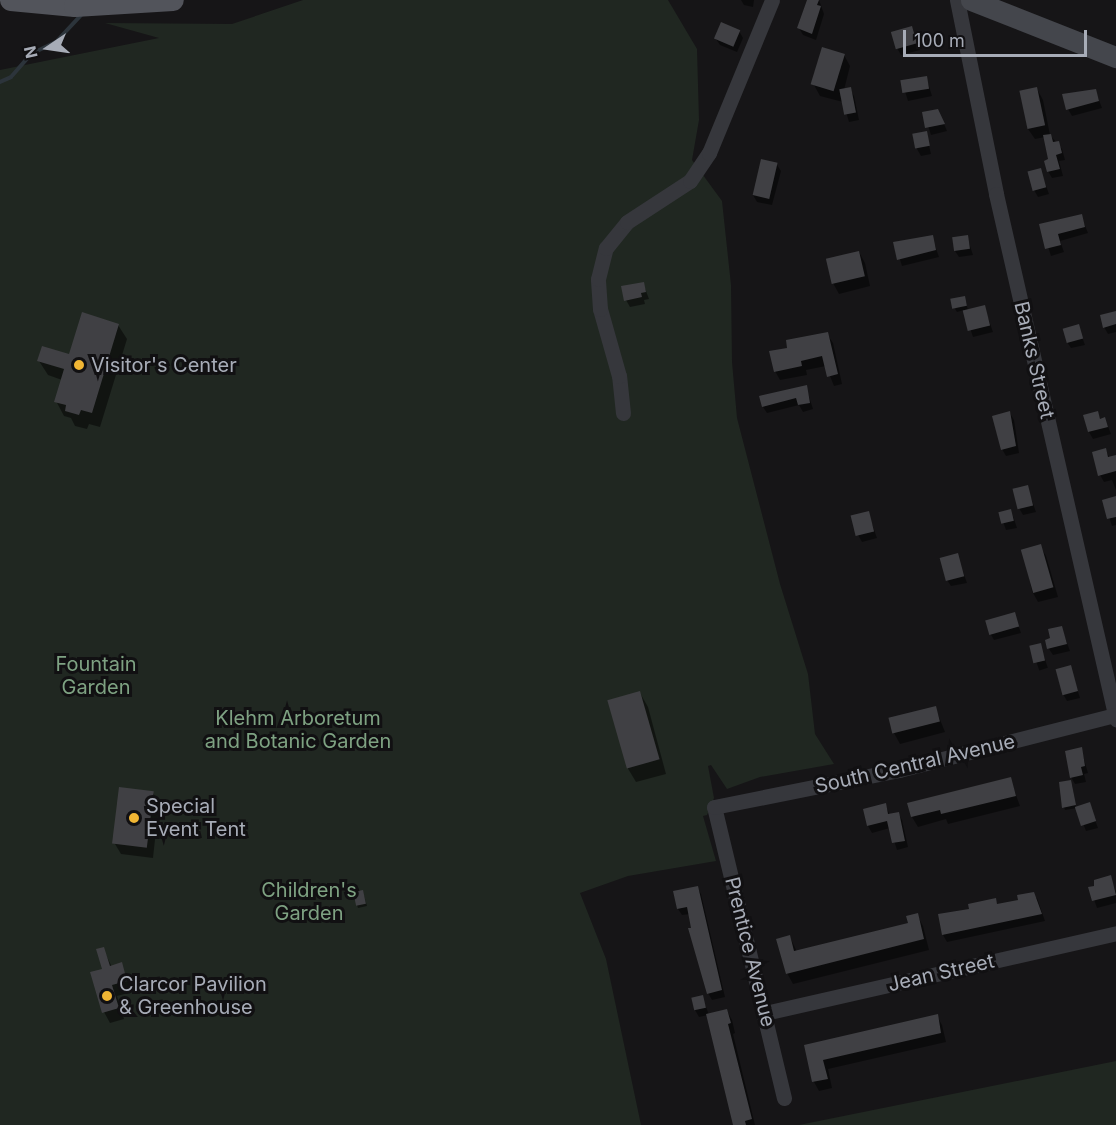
<!DOCTYPE html>
<html>
<head>
<meta charset="utf-8">
<style>
	body { margin:0 }
	#map { position:relative; width:1116px; height:1125px; overflow:hidden; background:#161517; font-family:Inter,sans-serif }
	div>[style] { position:absolute }
	[style*='--x'] { left:calc(var(--x)*1px); top:calc(var(--y)*1px); width:calc(var(--w)*1px); rotate:calc(var(--a)*1deg) }
	.green>* { inset:0; background:#202721 }
	.shadow>* { inset:0; background:#0007; transform-origin:0 0 }
	.stream>* { height:4px; margin:-2px; padding:0 2px; transform-origin:2px; border-radius:2px; background:#2c343b }
	.building>* { inset:0; background:#404044; transform-origin:0 0 }
	.street>* { height:15px; margin:-7.5px; padding:0 7.5px; transform-origin:7.5px; border-radius:7.5px; background:#36373c }
	.secondary>* { height:21px; margin:-10.5px; padding:0 10.5px; transform-origin:10.5px; border-radius:10.5px; background:#44464c }
	.primary>* { height:22px; margin:-11px; padding:0 11px; transform-origin:11px; border-radius:11px; background:#52545b }
	.dots>* { width:16px; height:16px; translate:-50% -50%; box-sizing:border-box; border:3px solid #111012; border-radius:50% }
	span { translate:-50% -50%; white-space:nowrap; text-align:center; line-height:1.15; -webkit-text-stroke:6px #111012; paint-order:stroke }
	.street-label { font-size:20px; color:#a7acb7 }
	.poi-label { font-size:20px; color:#a7acb7 }
	.left { translate:0 -50%; text-align:left }
	.park-label { font-size:20px; color:#7ea282 }
	.north { position:absolute; left:18px; top:18px; width:60px; height:60px; -webkit-text-stroke:4px #111012; paint-order:stroke; rotate:257deg; font-size:16px; font-weight:700; line-height:24px; text-align:center; color:#a7acb7 }
	.north::after { content:''; display:block; margin:auto; width:21px; height:27px; background:#a7acb7; clip-path:polygon(50% 0,100% 100%,50% 72%,0 100%) }
	.scale { position:absolute; left:903px; top:30px; width:184px; height:27px; box-sizing:border-box; border:3px solid #a7acb7; border-top:0; padding-left:8px; font-size:18px; line-height:21px; white-space:nowrap; color:#a7acb7; -webkit-text-stroke:4px #111012; paint-order:stroke }
</style>
</head>
<body>
<div id="map">
	<div class="green">
		<i style="clip-path:polygon(303px 0,668px 0,697px 49px,699px 120px,692px 160px,722px 201px,731px 285px,732px 362px,737px 418px,780px 584px,808px 674px,815px 734px,834px 764px,760px 777px,727px 789px,711px 765px,708px 766px,714px 798px,707px 815px,703px 816px,716px 861px,628px 876px,580px 893px,606px 959px,641px 1125px,0 1125px,0 70px,159px 38px,105px 23px,232px 24px)"></i>
		<i style="clip-path:polygon(1116px 1061px,1116px 1125px,799px 1125px)"></i>
	</div>
	<div class="shadow">
		<i style="clip-path:polygon(741px 0,754px 0,753px 7px,744px 5px)"></i>
		<i style="clip-path:polygon(808px 0,819px 0,824px 14px,816px 40px,803px 35px,799px 28px)"></i>
		<i style="clip-path:polygon(912px 27px,920px 50px,901px 55px,897px 48px)"></i>
		<i style="clip-path:polygon(739px 31px,743px 38px,737px 52px,720px 45px,716px 39px)"></i>
		<i style="clip-path:polygon(844px 55px,850px 66px,844px 90px,850px 89px,854px 96px,859px 120px,849px 122px,843px 102px,820px 96px,814px 85px)"></i>
		<i style="clip-path:polygon(926px 77px,932px 96px,908px 101px,902px 82px)"></i>
		<i style="clip-path:polygon(1037px 89px,1043px 100px,1050px 135px,1062px 149px,1065px 160px,1059px 161px,1063px 176px,1052px 178px,1048px 171px,1050px 161px,1045px 137px,1035px 139px,1028px 129px)"></i>
		<i style="clip-path:polygon(1095px 90px,1102px 108px,1072px 116px,1068px 109px)"></i>
		<i style="clip-path:polygon(924px 113px,941px 117px,947px 131px,931px 135px)"></i>
		<i style="clip-path:polygon(926px 133px,931px 154px,921px 156px,917px 149px)"></i>
		<i style="clip-path:polygon(777px 165px,781px 171px,772px 205px,757px 202px,753px 195px)"></i>
		<i style="clip-path:polygon(1040px 169px,1049px 194px,1038px 197px,1034px 190px)"></i>
		<i style="clip-path:polygon(1081px 216px,1088px 233px,1060px 241px,1064px 252px,1051px 256px,1041px 225px)"></i>
		<i style="clip-path:polygon(932px 237px,939px 257px,902px 266px,895px 243px)"></i>
		<i style="clip-path:polygon(967px 237px,973px 255px,959px 257px,955px 251px)"></i>
		<i style="clip-path:polygon(859px 252px,865px 263px,870px 286px,839px 294px,833px 283px)"></i>
		<i style="clip-path:polygon(643px 283px,649px 299px,644px 300px,645px 304px,630px 307px,626px 300px)"></i>
		<i style="clip-path:polygon(966px 301px,968px 311px,984px 307px,993px 332px,973px 337px,964px 310px,957px 312px,955px 309px)"></i>
		<i style="clip-path:polygon(1116px 312px,1116px 332px,1108px 334px,1104px 327px)"></i>
		<i style="clip-path:polygon(118px 325px,127px 339px,100px 427px,89px 424px,87px 429px,75px 426px,71px 418px,64px 416px,56px 401px,62px 380px,48px 375px,39px 361px,70px 356px)"></i>
		<i style="clip-path:polygon(1078px 326px,1085px 345px,1071px 348px,1067px 342px)"></i>
		<i style="clip-path:polygon(827px 334px,833px 343px,842px 384px,834px 386px,826px 366px,806px 370px,807px 375px,780px 380px,775px 371px,789px 349px)"></i>
		<i style="clip-path:polygon(806px 387px,813px 409px,803px 412px,799px 405px,767px 413px,763px 407px)"></i>
		<i style="clip-path:polygon(1010px 413px,1014px 420px,1019px 453px,1006px 456px,1002px 449px)"></i>
		<i style="clip-path:polygon(1097px 413px,1101px 420px,1105px 419px,1111px 434px,1093px 439px,1089px 432px)"></i>
		<i style="clip-path:polygon(1105px 450px,1110px 458px,1116px 456px,1116px 490px,1112px 480px,1104px 482px,1100px 475px)"></i>
		<i style="clip-path:polygon(1027px 487px,1036px 512px,1023px 515px,1019px 508px)"></i>
		<i style="clip-path:polygon(1116px 498px,1116px 525px,1112px 526px,1104px 501px)"></i>
		<i style="clip-path:polygon(1011px 510px,1017px 528px,1006px 530px,1000px 513px)"></i>
		<i style="clip-path:polygon(868px 513px,877px 538px,862px 542px,858px 535px)"></i>
		<i style="clip-path:polygon(1040px 546px,1046px 556px,1058px 597px,1038px 602px,1032px 591px,1023px 550px)"></i>
		<i style="clip-path:polygon(957px 555px,967px 583px,951px 586px,947px 580px)"></i>
		<i style="clip-path:polygon(1014px 613px,1021px 633px,994px 640px,990px 633px)"></i>
		<i style="clip-path:polygon(1061px 627px,1070px 651px,1053px 655px,1049px 649px)"></i>
		<i style="left:1040px;top:645px;width:24px;height:9px;rotate:71deg"></i>
		<i style="clip-path:polygon(1070px 667px,1080px 698px,1067px 701px,1063px 694px)"></i>
		<i style="clip-path:polygon(640px 693px,648px 707px,666px 774px,636px 782px,627px 767px)"></i>
		<i style="clip-path:polygon(935px 707px,945px 732px,900px 744px,894px 733px)"></i>
		<i style="clip-path:polygon(1081px 749px,1088px 773px,1084px 774px,1086px 782px,1075px 784px,1071px 777px)"></i>
		<i style="clip-path:polygon(1010px 779px,1020px 806px,948px 824px,946px 819px,918px 827px,912px 817px)"></i>
		<i style="clip-path:polygon(1072px 785px,1076px 807px,1089px 804px,1098px 828px,1086px 831px,1077px 808px,1065px 810px,1064px 807px)"></i>
		<i style="clip-path:polygon(153px 793px,159px 803px,153px 858px,121px 854px,115px 844px)"></i>
		<i style="clip-path:polygon(885px 805px,890px 815px,898px 813px,902px 820px,908px 847px,897px 850px,890px 828px,872px 833px,868px 826px,864px 810px)"></i>
		<i style="clip-path:polygon(1110px 877px,1116px 892px,1116px 903px,1097px 908px,1090px 888px)"></i>
		<i style="clip-path:polygon(697px 887px,701px 894px,725px 997px,712px 1000px,708px 993px,690px 914px,682px 915px,678px 909px)"></i>
		<i style="clip-path:polygon(363px 892px,367px 906px,358px 908px,357px 905px)"></i>
		<i style="clip-path:polygon(1037px 898px,1045px 921px,947px 942px,943px 935px,971px 910px,995px 900px,998px 905px)"></i>
		<i style="clip-path:polygon(917px 915px,923px 926px,929px 950px,793px 984px,787px 973px,790px 937px,797px 952px,910px 924px)"></i>
		<i style="clip-path:polygon(103px 949px,112px 967px,121px 964px,132px 992px,117px 996px,124px 1019px,110px 1023px,104px 1012px)"></i>
		<i style="clip-path:polygon(702px 996px,709px 1015px,727px 1011px,732px 1020px,735px 1033px,733px 1034px,755px 1125px,734px 1125px,708px 1015px,699px 1017px,695px 1010px)"></i>
		<i style="clip-path:polygon(937px 1016px,942px 1025px,946px 1042px,828px 1069px,832px 1088px,819px 1091px,814px 1082px,806px 1046px)"></i>
	</div>
	<div class="stream">
		<i style="--x:0;--y:82;--w:12;--a:-24"></i>
		<i style="--x:11;--y:77;--w:30;--a:-49"></i>
		<i style="--x:31;--y:54;--w:28;--a:-26"></i>
		<i style="--x:56;--y:42;--w:37;--a:-47"></i>
	</div>
	<div class="building">
		<i style="clip-path:polygon(807px 0,819px 0,817px 5px,821px 6px,812px 34px,797px 28px)"></i>
		<i style="left:721px;top:22px;width:21px;height:18px;rotate:23deg"></i>
		<i style="left:912px;top:26px;width:18px;height:22px;rotate:74deg"></i>
		<i style="left:822px;top:47px;width:24px;height:39px;rotate:17deg"></i>
		<i style="left:927px;top:76px;width:13px;height:27px;rotate:81deg"></i>
		<i style="left:851px;top:87px;width:26px;height:12px;rotate:79deg"></i>
		<i style="left:1037px;top:87px;width:39px;height:18px;rotate:78deg"></i>
		<i style="clip-path:polygon(1096px 89px,1099px 101px,1066px 110px,1062px 94px)"></i>
		<i style="clip-path:polygon(938px 109px,945px 124px,925px 128px,922px 112px)"></i>
		<i style="left:927px;top:131px;width:15px;height:15px;rotate:79deg"></i>
		<i style="clip-path:polygon(1051px 134px,1053px 142px,1059px 141px,1062px 153px,1056px 155px,1060px 169px,1047px 172px,1044px 161px,1048px 159px,1043px 135px)"></i>
		<i style="left:761px;top:159px;width:17px;height:37px;rotate:13deg"></i>
		<i style="left:1041px;top:168px;width:20px;height:14px;rotate:75deg"></i>
		<i style="clip-path:polygon(1082px 214px,1085px 227px,1058px 234px,1061px 245px,1045px 249px,1039px 224px)"></i>
		<i style="clip-path:polygon(933px 235px,936px 250px,897px 260px,893px 242px)"></i>
		<i style="left:968px;top:235px;width:14px;height:16px;rotate:82deg"></i>
		<i style="left:859px;top:251px;width:26px;height:34px;rotate:77deg"></i>
		<i style="clip-path:polygon(644px 282px,646px 292px,641px 293px,642px 297px,624px 301px,621px 286px)"></i>
		<i style="left:965px;top:296px;width:10px;height:15px;rotate:79deg"></i>
		<i style="left:985px;top:305px;width:21px;height:23px;rotate:76deg"></i>
		<i style="clip-path:polygon(1116px 311px,1116px 324px,1103px 328px,1100px 315px)"></i>
		<i style="clip-path:polygon(82px 312px,119px 324px,92px 413px,81px 410px,79px 415px,65px 411px,66px 405px,54px 402px,64px 369px,37px 361px,42px 346px,69px 354px)"></i>
		<i style="left:1079px;top:324px;width:15px;height:17px;rotate:74deg"></i>
		<i style="clip-path:polygon(828px 332px,838px 374px,827px 377px,822px 356px,801px 361px,802px 366px,774px 372px,769px 351px,787px 348px,786px 340px)"></i>
		<i style="clip-path:polygon(807px 385px,810px 403px,798px 405px,796px 398px,762px 407px,759px 396px)"></i>
		<i style="clip-path:polygon(1010px 411px,1016px 446px,1001px 450px,992px 416px)"></i>
		<i style="clip-path:polygon(1098px 411px,1100px 419px,1105px 417px,1108px 427px,1088px 432px,1083px 415px)"></i>
		<i style="clip-path:polygon(1106px 448px,1108px 457px,1116px 455px,1116px 471px,1098px 476px,1092px 452px)"></i>
		<i style="left:1028px;top:485px;width:21px;height:16px;rotate:76deg"></i>
		<i style="clip-path:polygon(1116px 496px,1116px 517px,1107px 519px,1102px 500px)"></i>
		<i style="left:1011px;top:509px;width:12px;height:13px;rotate:76deg"></i>
		<i style="left:869px;top:511px;width:21px;height:19px;rotate:76deg"></i>
		<i style="left:1041px;top:544px;width:45px;height:21px;rotate:74deg"></i>
		<i style="left:958px;top:553px;width:24px;height:19px;rotate:75deg"></i>
		<i style="left:1015px;top:612px;width:15px;height:31px;rotate:74deg"></i>
		<i style="clip-path:polygon(1062px 626px,1067px 644px,1047px 649px,1045px 640px,1050px 638px,1048px 629px)"></i>
		<i style="left:1041px;top:643px;width:18px;height:12px;rotate:77deg"></i>
		<i style="left:1071px;top:665px;width:27px;height:16px;rotate:75deg"></i>
		<i style="left:640px;top:691px;width:71px;height:34px;rotate:74deg"></i>
		<i style="left:936px;top:706px;width:16px;height:49px;rotate:76deg"></i>
		<i style="clip-path:polygon(1082px 747px,1085px 766px,1081px 767px,1083px 775px,1070px 778px,1065px 751px)"></i>
		<i style="clip-path:polygon(1011px 777px,1016px 796px,941px 814px,940px 810px,911px 817px,907px 803px)"></i>
		<i style="clip-path:polygon(1071px 780px,1076px 805px,1062px 808px,1059px 782px)"></i>
		<i style="left:119px;top:787px;width:35px;height:57px;rotate:7deg"></i>
		<i style="left:1090px;top:802px;width:20px;height:16px;rotate:72deg"></i>
		<i style="clip-path:polygon(886px 803px,888px 814px,899px 812px,905px 841px,892px 843px,887px 821px,867px 826px,863px 809px)"></i>
		<i style="clip-path:polygon(1111px 875px,1116px 895px,1092px 901px,1088px 887px,1094px 886px,1094px 880px)"></i>
		<i style="clip-path:polygon(698px 886px,722px 990px,707px 994px,688px 928px,691px 928px,687px 907px,677px 909px,673px 891px)"></i>
		<i style="left:363px;top:890px;width:14px;height:10px;rotate:78deg"></i>
		<i style="clip-path:polygon(1034px 892px,1042px 914px,942px 935px,938px 914px,969px 909px,968px 904px,996px 898px,997px 904px,1018px 900px,1017px 895px)"></i>
		<i style="clip-path:polygon(918px 913px,924px 939px,786px 974px,776px 939px,790px 935px,794px 951px,908px 923px,906px 916px)"></i>
		<i style="clip-path:polygon(104px 947px,110px 966px,122px 962px,127px 981px,112px 985px,119px 1008px,102px 1013px,90px 972px,102px 969px,96px 949px)"></i>
		<i style="left:703px;top:995px;width:13px;height:12px;rotate:77deg"></i>
		<i style="clip-path:polygon(727px 1009px,731px 1023px,728px 1024px,752px 1119px,745px 1121px,746px 1125px,733px 1125px,706px 1014px)"></i>
		<i style="clip-path:polygon(938px 1014px,941px 1033px,823px 1060px,828px 1079px,812px 1082px,804px 1045px)"></i>
	</div>
	<div class="street">
		<i style="--x:957;--y:0;--w:198;--a:78.6"></i>
		<i style="--x:996;--y:194;--w:539;--a:77.12"></i>
		<i style="--x:623;--y:413;--w:37;--a:-96"></i>
		<i style="--x:619;--y:376;--w:70;--a:-105.8"></i>
		<i style="--x:600;--y:309;--w:30;--a:-94"></i>
		<i style="--x:598;--y:279;--w:32;--a:-76"></i>
		<i style="--x:606;--y:248;--w:33;--a:-51"></i>
		<i style="--x:627;--y:222;--w:75;--a:-33.1"></i>
		<i style="--x:690;--y:181;--w:34;--a:-56"></i>
		<i style="--x:709;--y:153;--w:165;--a:-67.6"></i>
		<i style="--x:765;--y:1013;--w:360;--a:-12.8"></i>
		<i style="--x:784;--y:1098;--w:299;--a:-103.5"></i>
		<i style="--x:714;--y:807;--w:189;--a:-11.3"></i>
		<i style="--x:899;--y:770;--w:223;--a:-14.3"></i>
	</div>
	<div class="secondary">
		<i style="--x:971;--y:0;--w:156;--a:21.5"></i>
	</div>
	<div class="primary">
		<i style="--x:11;--y:0;--w:64;--a:5.4"></i>
		<i style="--x:75;--y:6;--w:98;--a:-3.5"></i>
	</div>
	<div class="dots">
		<i style="left:79px;top:365px;background:#f1b634"></i>
		<i style="left:134px;top:818px;background:#f1b634"></i>
		<i style="left:107px;top:996px;background:#f1b634"></i>
	</div>
	<div class="street-label">
		<span style="left:1034px;top:360px;rotate:77deg">Banks Street</span>
		<span style="left:915px;top:764px;rotate:-13deg">South Central Avenue</span>
		<span style="left:750px;top:952px;rotate:76deg">Prentice Avenue</span>
		<span style="left:941px;top:973px;rotate:-13deg">Jean Street</span>
	</div>
	<div class="poi-label">
		<span class="left" style="left:91px;top:365px">Visitor's Center</span>
		<span class="left" style="left:146px;top:818px">Special<br>Event Tent</span>
		<span class="left" style="left:119px;top:996px">Clarcor Pavilion<br>&amp; Greenhouse</span>
	</div>
	<div class="park-label">
		<span style="left:96px;top:676px">Fountain<br>Garden</span>
		<span style="left:298px;top:730px">Klehm Arboretum<br>and Botanic Garden</span>
		<span style="left:309px;top:902px">Children's<br>Garden</span>
	</div>
	<div class="north">N</div>
	<div class="scale">100 m</div>
</div>
</body>
</html>
